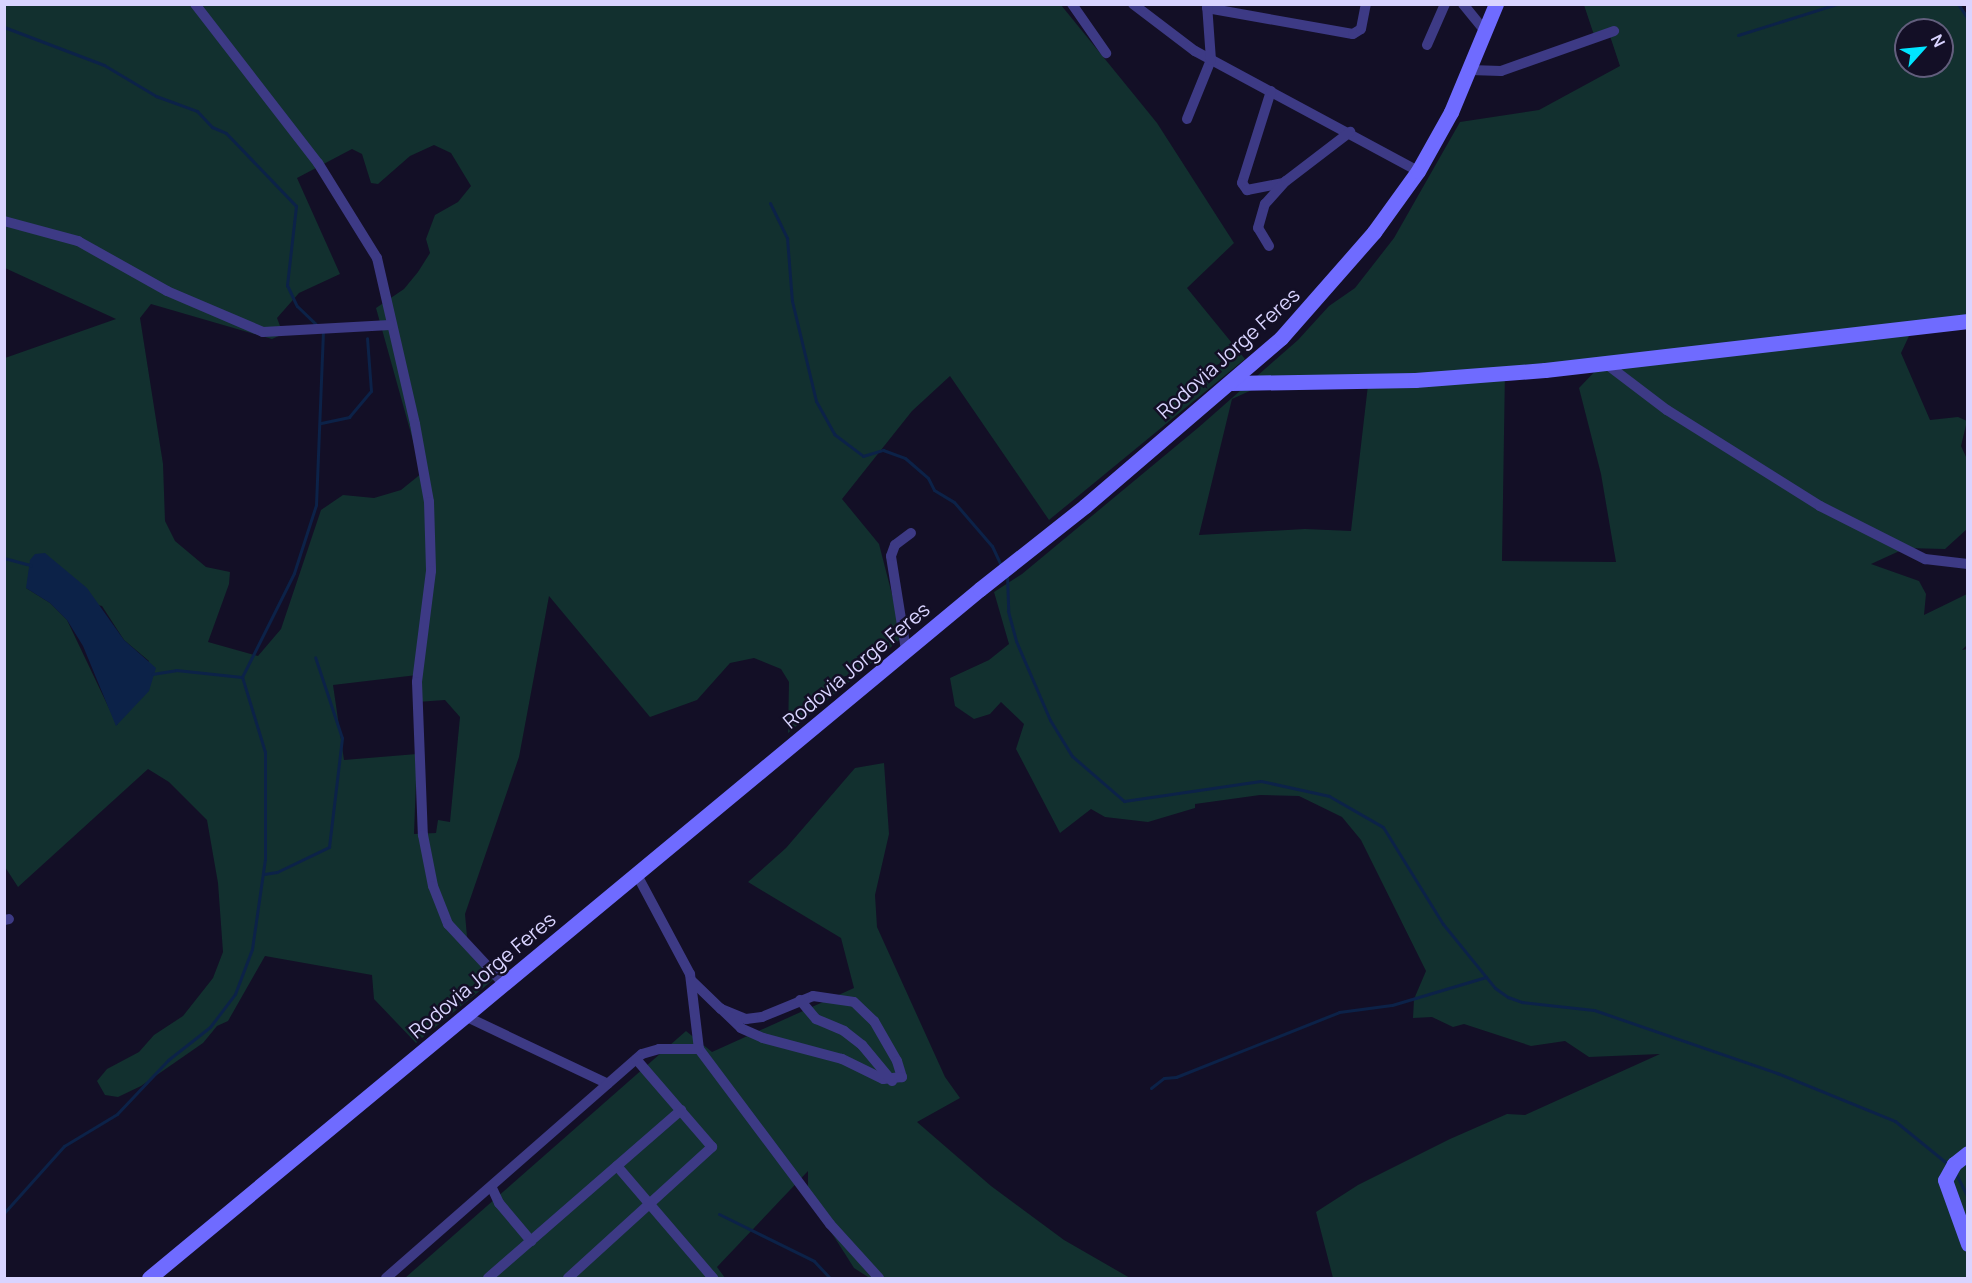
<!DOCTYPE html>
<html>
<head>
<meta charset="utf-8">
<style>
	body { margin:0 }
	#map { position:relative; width:1972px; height:1283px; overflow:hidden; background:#130f26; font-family:Manrope,sans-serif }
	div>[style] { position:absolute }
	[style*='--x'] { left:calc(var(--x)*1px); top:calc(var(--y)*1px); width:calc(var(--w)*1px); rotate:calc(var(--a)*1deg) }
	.green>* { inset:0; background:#12302f }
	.water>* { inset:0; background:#0c2248 }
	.stream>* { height:3px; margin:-1.5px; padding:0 1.5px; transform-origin:1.5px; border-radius:1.5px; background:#0c2248 }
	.street>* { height:10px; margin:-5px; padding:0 5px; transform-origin:5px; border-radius:5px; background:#3d3a85 }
	.secondary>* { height:15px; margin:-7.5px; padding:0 7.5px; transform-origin:7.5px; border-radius:7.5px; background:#6f6bff }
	span { translate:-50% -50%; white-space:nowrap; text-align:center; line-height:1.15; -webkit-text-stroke:5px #130f26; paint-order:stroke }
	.street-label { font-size:20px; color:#d9d4ff }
	.frame { position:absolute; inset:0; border:6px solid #d9d4ff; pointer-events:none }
	.north { position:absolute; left:1894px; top:18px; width:60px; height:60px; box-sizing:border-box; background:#130f26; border:2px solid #625e7d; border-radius:50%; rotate:63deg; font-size:16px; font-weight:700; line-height:24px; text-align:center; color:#d9d4ff }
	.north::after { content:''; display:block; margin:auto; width:21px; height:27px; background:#00e5ff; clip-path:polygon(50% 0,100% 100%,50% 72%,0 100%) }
</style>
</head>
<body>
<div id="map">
	<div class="green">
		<i style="clip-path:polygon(evenodd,1960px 4px,1967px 15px,1967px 320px,1943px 322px,1909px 336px,1901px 353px,1930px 420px,1958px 417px,1967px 421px,1961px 446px,1967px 459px,1967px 529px,1945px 549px,1906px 548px,1871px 564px,1919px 581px,1926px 594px,1924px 615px,1967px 594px,1967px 645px,1962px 650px,1967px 649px,1967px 1278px,1333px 1278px,1316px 1212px,1358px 1185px,1450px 1139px,1507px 1114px,1525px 1115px,1660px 1054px,1589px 1057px,1565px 1041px,1531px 1046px,1464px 1024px,1453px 1027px,1432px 1017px,1413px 1018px,1414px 999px,1426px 971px,1361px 840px,1342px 817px,1299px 796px,1260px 795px,1195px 804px,1195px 808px,1148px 822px,1105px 817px,1091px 809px,1060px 833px,1016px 749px,1024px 724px,1001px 702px,990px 714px,974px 719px,955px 706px,950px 678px,989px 660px,1009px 644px,994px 592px,1022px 574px,1199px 427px,1298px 340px,1329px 306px,1355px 288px,1394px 238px,1460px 122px,1539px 110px,1620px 66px,1610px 36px,1594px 35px,1584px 5px,1960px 4px,1906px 30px,1942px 30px,1942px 66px,1906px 66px,1906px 30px,1960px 4px,1601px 365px,1579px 388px,1601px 474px,1616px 562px,1502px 561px,1505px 370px,1601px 365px,1960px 4px,1265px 384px,1368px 385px,1351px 531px,1305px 529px,1199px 535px,1232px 399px,1265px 384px)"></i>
		<i style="clip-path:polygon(evenodd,4px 5px,1061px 5px,1157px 123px,1234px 243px,1187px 288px,1245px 359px,1049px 520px,950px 376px,912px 411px,842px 499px,879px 544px,903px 637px,788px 733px,789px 682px,781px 669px,754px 658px,730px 663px,697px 700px,650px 717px,549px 596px,519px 757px,465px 914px,468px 948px,499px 975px,416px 1043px,374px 999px,372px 975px,265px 956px,228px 1021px,217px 1026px,203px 1043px,141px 1086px,118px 1097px,105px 1095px,97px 1081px,107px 1069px,139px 1052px,154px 1035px,183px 1016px,213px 978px,223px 952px,218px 883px,207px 820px,169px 782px,148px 769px,18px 887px,5px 867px,5px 358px,116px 319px,5px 268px,4px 5px,434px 145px,451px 153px,471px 186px,458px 202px,435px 215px,426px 239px,430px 253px,418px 272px,404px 289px,376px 308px,422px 473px,401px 490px,374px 498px,343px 495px,321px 510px,281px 629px,258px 656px,208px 642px,229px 584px,230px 572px,206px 567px,175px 541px,165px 521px,163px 464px,140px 318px,151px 304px,258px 335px,272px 339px,283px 334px,277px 318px,299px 293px,340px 274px,297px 178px,352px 149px,362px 154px,371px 183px,378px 184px,410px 156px,434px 145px,4px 5px,26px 588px,102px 606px,124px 640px,149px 661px,117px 725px,67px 620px,50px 603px,26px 588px,4px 5px,417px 675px,417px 702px,445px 700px,460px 717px,450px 822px,438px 820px,436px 833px,414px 834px,417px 754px,344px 760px,333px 685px,417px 675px)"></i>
		<i style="clip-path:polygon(884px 763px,889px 834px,875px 895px,877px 927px,945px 1077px,960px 1098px,917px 1122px,991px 1186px,1064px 1240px,1130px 1278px,868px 1277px,854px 1268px,819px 1213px,808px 1195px,808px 1171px,717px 1267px,725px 1278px,405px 1278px,686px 1031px,712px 1052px,854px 988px,841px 938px,748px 882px,786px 848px,855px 768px)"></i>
	</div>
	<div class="water">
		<i style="clip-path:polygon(45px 553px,87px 588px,124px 640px,156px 668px,149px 691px,116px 726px,83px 646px,67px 620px,50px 603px,26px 588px,30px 560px,35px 554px)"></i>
	</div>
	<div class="stream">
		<i style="--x:1958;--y:4;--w:18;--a:56"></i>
		<i style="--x:4;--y:27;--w:107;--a:20.8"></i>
		<i style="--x:104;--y:65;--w:61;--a:30.8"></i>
		<i style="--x:156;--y:96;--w:44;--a:20.1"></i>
		<i style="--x:197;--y:111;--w:22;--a:47"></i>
		<i style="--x:212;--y:127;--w:15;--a:23"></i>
		<i style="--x:226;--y:133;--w:101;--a:46.2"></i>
		<i style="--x:296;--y:206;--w:80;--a:96.5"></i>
		<i style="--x:287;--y:285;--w:23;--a:65"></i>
		<i style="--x:297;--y:306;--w:28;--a:44"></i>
		<i style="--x:1738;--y:35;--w:104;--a:-17.4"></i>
		<i style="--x:770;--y:203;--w:39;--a:64"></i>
		<i style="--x:787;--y:238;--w:63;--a:85.5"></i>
		<i style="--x:792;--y:301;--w:103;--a:76.5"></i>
		<i style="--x:816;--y:401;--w:38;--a:61"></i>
		<i style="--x:834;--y:434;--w:36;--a:37"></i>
		<i style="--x:863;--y:456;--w:21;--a:-17"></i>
		<i style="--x:883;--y:450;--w:23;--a:20"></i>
		<i style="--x:905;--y:458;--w:30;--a:41"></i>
		<i style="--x:928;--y:478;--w:13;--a:63"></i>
		<i style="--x:934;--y:490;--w:23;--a:31"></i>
		<i style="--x:954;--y:502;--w:58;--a:49.2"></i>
		<i style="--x:992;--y:546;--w:23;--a:65"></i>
		<i style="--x:321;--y:423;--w:29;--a:-12"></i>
		<i style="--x:349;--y:417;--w:34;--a:-50"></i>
		<i style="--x:371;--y:391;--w:53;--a:-94.3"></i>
		<i style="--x:4;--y:558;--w:28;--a:15"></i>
		<i style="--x:1007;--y:575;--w:36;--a:88"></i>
		<i style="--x:1008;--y:611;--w:31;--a:75"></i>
		<i style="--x:1016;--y:641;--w:86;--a:66.7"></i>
		<i style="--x:1050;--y:720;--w:42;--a:58.6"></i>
		<i style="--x:1072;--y:756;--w:69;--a:40.9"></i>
		<i style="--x:1124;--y:801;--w:138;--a:-8.3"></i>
		<i style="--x:1261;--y:781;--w:70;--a:12.4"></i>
		<i style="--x:1329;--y:796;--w:62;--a:29.9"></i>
		<i style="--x:1383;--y:827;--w:114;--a:58.3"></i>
		<i style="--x:1443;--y:924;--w:82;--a:50.9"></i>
		<i style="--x:1495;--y:988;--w:16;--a:35"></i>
		<i style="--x:1508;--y:997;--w:15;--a:20"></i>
		<i style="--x:1522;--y:1002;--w:72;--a:6.3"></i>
		<i style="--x:1594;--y:1010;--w:194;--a:19"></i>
		<i style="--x:1777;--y:1073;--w:127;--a:22.1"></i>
		<i style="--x:1895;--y:1121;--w:70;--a:39.2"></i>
		<i style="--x:152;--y:674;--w:24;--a:-9"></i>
		<i style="--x:176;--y:670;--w:66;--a:6.1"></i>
		<i style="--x:264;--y:874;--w:13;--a:-9"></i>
		<i style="--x:277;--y:872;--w:58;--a:-25.7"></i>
		<i style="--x:329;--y:847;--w:110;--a:-83.2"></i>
		<i style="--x:342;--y:738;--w:85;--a:-108.4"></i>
		<i style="--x:1151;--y:1088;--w:16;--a:-38"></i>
		<i style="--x:1164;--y:1078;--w:12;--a:-5"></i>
		<i style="--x:1176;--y:1077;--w:175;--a:-21.7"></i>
		<i style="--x:1339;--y:1012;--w:53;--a:-7.5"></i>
		<i style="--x:1392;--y:1005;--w:98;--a:-16.6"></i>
		<i style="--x:1955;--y:1172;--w:29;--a:63"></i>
		<i style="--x:4;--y:1213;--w:90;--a:-48.2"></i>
		<i style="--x:64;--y:1146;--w:62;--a:-31.1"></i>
		<i style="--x:117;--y:1114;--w:74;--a:-46.6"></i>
		<i style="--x:168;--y:1060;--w:53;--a:-38.2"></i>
		<i style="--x:210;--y:1027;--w:41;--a:-52.9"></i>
		<i style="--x:235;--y:994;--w:48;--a:-69.3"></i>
		<i style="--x:252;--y:949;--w:91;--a:-81.8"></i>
		<i style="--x:265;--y:859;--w:107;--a:-90"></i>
		<i style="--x:265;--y:752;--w:78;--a:-107"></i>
		<i style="--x:242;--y:677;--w:116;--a:-63.4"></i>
		<i style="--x:294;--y:573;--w:71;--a:-72.1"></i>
		<i style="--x:316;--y:505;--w:172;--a:-87.7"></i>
		<i style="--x:719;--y:1214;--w:106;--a:26.3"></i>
		<i style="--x:814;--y:1261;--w:23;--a:47"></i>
	</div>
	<div class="street">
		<i style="--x:195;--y:4;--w:201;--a:52.3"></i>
		<i style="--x:318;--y:163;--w:112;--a:58.2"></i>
		<i style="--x:377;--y:258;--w:170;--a:77.1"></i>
		<i style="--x:415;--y:424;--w:79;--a:79.8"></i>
		<i style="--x:429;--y:502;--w:69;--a:88.3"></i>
		<i style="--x:431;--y:571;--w:112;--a:97.2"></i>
		<i style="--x:417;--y:682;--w:153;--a:87.8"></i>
		<i style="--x:423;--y:835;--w:52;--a:78.9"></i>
		<i style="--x:433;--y:886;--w:41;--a:68.5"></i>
		<i style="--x:448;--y:924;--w:82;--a:47"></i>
		<i style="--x:1072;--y:4;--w:60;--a:55.2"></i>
		<i style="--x:1133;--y:4;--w:78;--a:37.2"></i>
		<i style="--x:1195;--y:51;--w:253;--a:28.3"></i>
		<i style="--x:1463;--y:4;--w:36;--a:51"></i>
		<i style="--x:1207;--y:8;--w:148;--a:10.1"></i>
		<i style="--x:1353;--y:34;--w:9;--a:-32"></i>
		<i style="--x:1361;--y:29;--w:25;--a:-79"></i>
		<i style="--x:1427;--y:45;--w:45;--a:-66.3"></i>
		<i style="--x:1470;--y:70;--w:31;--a:2"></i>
		<i style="--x:1501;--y:71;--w:120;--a:-19.5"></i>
		<i style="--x:1271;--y:91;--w:96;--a:107.5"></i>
		<i style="--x:1242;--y:183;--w:9;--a:54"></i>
		<i style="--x:1247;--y:190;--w:37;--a:-11"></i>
		<i style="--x:1187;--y:119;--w:64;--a:-67.9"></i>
		<i style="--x:1211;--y:60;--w:56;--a:-94.1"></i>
		<i style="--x:4;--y:221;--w:77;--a:15.1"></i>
		<i style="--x:78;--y:241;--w:102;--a:29.3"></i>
		<i style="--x:167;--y:291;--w:104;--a:23.1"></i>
		<i style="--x:263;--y:332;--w:127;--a:-3.2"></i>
		<i style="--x:1269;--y:246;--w:21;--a:-121"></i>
		<i style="--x:1258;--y:228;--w:25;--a:-74"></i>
		<i style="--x:1265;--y:204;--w:31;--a:-48"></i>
		<i style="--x:1286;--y:181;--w:81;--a:-37.4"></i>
		<i style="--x:1605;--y:363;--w:78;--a:37.2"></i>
		<i style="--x:1667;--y:410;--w:181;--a:32.1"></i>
		<i style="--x:1820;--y:506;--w:118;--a:26.8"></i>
		<i style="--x:1925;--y:559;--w:43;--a:6.6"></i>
		<i style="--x:906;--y:650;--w:95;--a:-99.1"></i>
		<i style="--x:891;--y:556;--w:12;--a:-70"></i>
		<i style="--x:895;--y:545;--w:20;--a:-37"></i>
		<i style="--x:636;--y:873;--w:115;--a:61.9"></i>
		<i style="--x:690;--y:974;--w:76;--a:83.2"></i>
		<i style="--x:699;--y:1049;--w:219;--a:53.2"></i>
		<i style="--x:830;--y:1224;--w:73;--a:47.8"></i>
		<i style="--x:4;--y:920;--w:5;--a:-11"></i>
		<i style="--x:692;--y:981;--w:40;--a:44"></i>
		<i style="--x:721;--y:1009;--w:27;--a:22"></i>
		<i style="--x:746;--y:1019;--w:16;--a:-7"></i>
		<i style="--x:762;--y:1017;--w:55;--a:-22.4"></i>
		<i style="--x:813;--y:996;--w:41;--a:8.3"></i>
		<i style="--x:854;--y:1002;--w:28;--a:44"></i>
		<i style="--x:874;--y:1021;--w:46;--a:60.1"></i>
		<i style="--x:897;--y:1061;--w:17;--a:73"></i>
		<i style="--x:902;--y:1077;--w:19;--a:174"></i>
		<i style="--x:883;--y:1079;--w:46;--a:-154"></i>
		<i style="--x:842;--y:1059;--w:82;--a:-165.1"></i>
		<i style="--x:763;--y:1038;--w:24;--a:-156"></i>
		<i style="--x:741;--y:1028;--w:28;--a:-136"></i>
		<i style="--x:800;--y:1000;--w:25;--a:50"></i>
		<i style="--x:816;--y:1019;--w:30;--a:23"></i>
		<i style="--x:844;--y:1031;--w:23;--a:38"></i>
		<i style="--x:862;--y:1045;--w:47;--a:50.2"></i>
		<i style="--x:465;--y:1016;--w:158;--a:25.4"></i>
		<i style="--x:617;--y:1166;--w:148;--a:49.4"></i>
		<i style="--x:492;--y:1188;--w:17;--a:65"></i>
		<i style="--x:499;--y:1203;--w:50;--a:49.9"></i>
		<i style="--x:386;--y:1278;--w:340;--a:-41.2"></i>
		<i style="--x:642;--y:1054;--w:18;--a:-16"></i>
		<i style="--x:659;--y:1049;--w:40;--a:0"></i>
		<i style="--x:488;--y:1278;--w:256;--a:-41"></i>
		<i style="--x:568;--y:1278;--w:195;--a:-42.3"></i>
		<i style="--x:712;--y:1147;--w:116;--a:-130.8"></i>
	</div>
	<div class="secondary">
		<i style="--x:1231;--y:383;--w:184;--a:-0.9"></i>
		<i style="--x:1415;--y:380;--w:130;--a:-4.4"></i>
		<i style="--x:1545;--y:370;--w:426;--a:-6.6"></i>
		<i style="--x:1968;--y:1153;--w:18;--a:142"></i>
		<i style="--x:1954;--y:1164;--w:18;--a:119"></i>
		<i style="--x:1945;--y:1180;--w:68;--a:70.2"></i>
		<i style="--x:149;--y:1278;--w:1079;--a:-39.66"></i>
		<i style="--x:980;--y:589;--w:134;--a:-38.3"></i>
		<i style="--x:1085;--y:506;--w:258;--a:-40.6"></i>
		<i style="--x:1281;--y:338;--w:141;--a:-48.7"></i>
		<i style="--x:1374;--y:232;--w:75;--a:-54.2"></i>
		<i style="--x:1418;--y:171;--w:68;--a:-60.8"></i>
		<i style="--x:1451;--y:112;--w:117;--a:-67.4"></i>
	</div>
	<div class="street-label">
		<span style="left:1228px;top:353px;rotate:-42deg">Rodovia Jorge Feres</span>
		<span style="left:856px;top:665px;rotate:-40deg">Rodovia Jorge Feres</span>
		<span style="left:482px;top:975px;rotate:-40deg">Rodovia Jorge Feres</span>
	</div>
	<div class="frame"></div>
	<div class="north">N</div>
</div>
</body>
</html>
